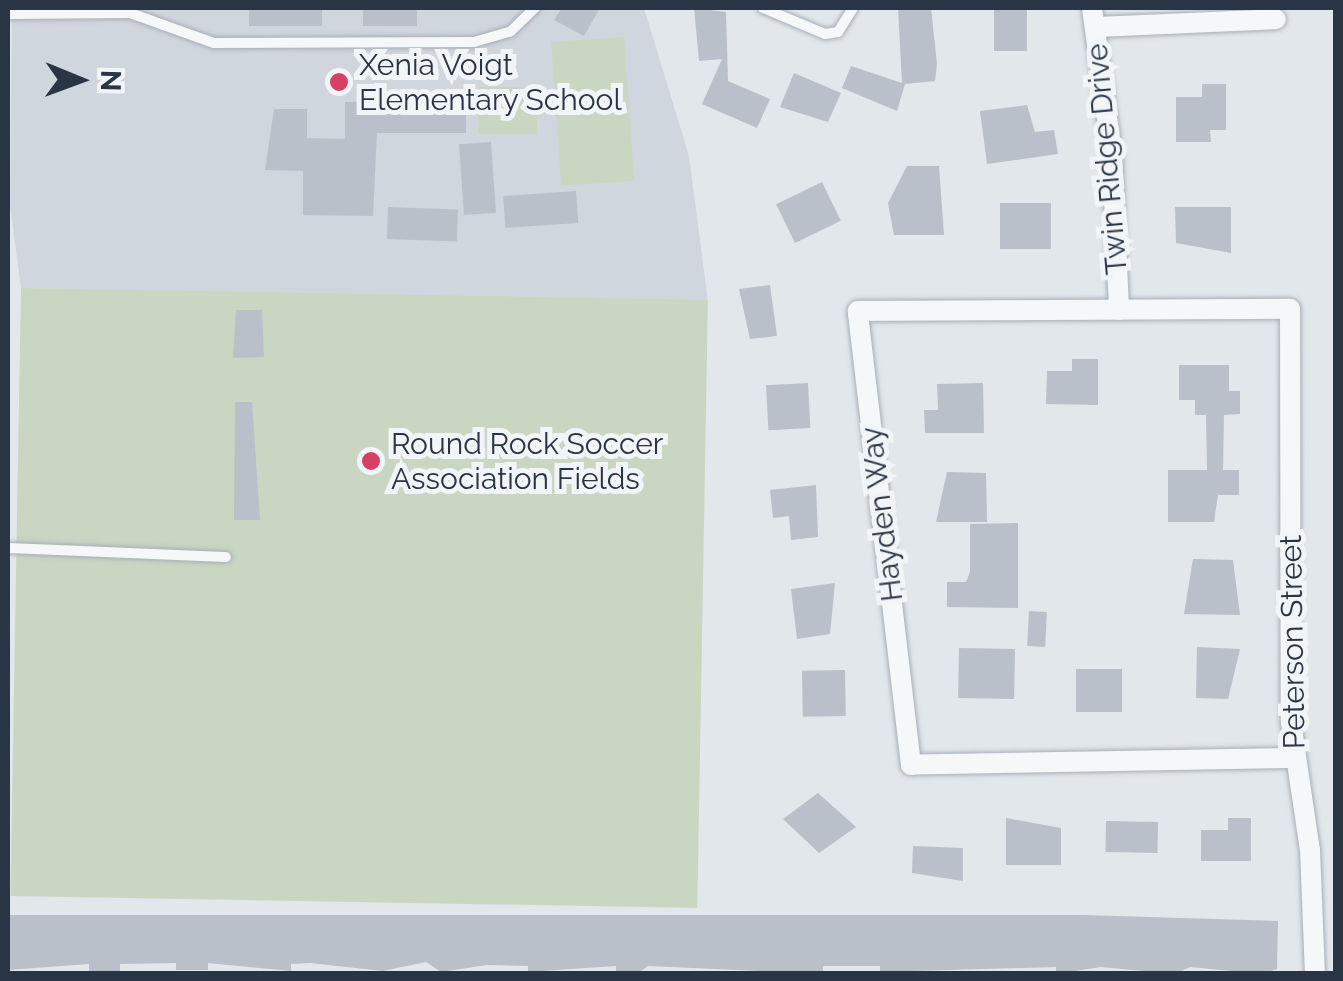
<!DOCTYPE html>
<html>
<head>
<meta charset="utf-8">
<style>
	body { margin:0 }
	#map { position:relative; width:1343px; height:981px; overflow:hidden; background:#e2e7eb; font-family:Raleway,sans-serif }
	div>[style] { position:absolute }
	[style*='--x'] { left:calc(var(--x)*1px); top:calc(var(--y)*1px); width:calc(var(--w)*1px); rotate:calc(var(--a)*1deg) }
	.built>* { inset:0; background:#d0d6dd }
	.green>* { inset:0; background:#c9d6c2; transform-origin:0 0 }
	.building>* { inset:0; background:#b9c0ca; transform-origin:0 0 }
	.roads { filter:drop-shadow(0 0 2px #a7aeb6) drop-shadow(0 0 2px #a7aeb6) }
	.service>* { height:10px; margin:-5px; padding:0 5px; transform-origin:5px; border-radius:5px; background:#f5f7f9 }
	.minor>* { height:20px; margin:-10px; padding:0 10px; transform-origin:10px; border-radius:10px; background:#f5f7f9 }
	.dots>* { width:28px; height:28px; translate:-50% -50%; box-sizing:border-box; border:5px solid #f2f5f8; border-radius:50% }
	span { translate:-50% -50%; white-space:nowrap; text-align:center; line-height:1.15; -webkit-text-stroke:10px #f2f5f8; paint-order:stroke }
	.poi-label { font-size:30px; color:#293545 }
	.left { translate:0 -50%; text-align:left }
	.street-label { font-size:30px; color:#293545 }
	.frame { position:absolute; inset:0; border:10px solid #293545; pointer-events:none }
	.north { position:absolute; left:30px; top:30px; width:100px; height:100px; -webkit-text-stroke:8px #f2f5f8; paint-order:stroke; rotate:91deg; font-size:28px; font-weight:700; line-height:40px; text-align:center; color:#293545 }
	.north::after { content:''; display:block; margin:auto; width:35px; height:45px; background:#293545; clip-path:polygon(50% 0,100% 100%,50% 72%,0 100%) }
</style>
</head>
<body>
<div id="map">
	<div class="built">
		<i style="clip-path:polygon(12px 8px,644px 8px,689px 156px,708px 302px,21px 288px,10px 205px)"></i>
	</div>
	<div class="green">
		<i style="left:624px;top:37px;width:144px;height:73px;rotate:86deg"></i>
		<i style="left:478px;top:87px;width:59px;height:47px"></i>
		<i style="left:21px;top:288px;width:687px;height:608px;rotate:1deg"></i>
	</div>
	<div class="building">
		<i style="left:249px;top:8px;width:73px;height:18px"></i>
		<i style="left:363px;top:8px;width:54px;height:18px"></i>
		<i style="clip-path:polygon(562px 8px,600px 8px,584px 36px,554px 20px)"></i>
		<i style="clip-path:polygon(694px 8px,726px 12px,728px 81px,770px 99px,757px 128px,702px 104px,722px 59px,699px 61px)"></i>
		<i style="clip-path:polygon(898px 8px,931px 8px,937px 64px,935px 81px,905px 84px,897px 111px,842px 88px,851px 66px,902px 83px)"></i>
		<i style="left:994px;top:8px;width:33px;height:43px"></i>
		<i style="clip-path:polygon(794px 73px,841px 93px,828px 122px,780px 107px)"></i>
		<i style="clip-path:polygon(1202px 84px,1226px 84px,1226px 130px,1210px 130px,1211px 142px,1176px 142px,1176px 97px,1202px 97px)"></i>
		<i style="clip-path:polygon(466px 100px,466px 133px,377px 133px,373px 216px,303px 215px,303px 171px,265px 170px,274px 109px,307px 109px,307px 138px,345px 139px,345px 102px)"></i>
		<i style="clip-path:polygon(1027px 105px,1035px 132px,1054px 130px,1058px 154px,987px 164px,980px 111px)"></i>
		<i style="left:491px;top:142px;width:71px;height:32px;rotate:86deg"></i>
		<i style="clip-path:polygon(907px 166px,939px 166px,944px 235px,894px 235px,888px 203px)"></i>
		<i style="left:822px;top:182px;width:43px;height:51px;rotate:64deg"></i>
		<i style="left:576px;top:191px;width:32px;height:73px;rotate:86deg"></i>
		<i style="left:1000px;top:203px;width:51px;height:46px"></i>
		<i style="left:388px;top:207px;width:70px;height:32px;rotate:2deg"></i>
		<i style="clip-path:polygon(1175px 207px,1231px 207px,1231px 253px,1176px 243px)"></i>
		<i style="clip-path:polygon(770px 285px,777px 336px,750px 339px,739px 289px)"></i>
		<i style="clip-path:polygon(236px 310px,262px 310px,264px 357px,233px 358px)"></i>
		<i style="clip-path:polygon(1072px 359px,1098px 359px,1098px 405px,1046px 404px,1047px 371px,1072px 371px)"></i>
		<i style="clip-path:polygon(1179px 365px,1229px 365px,1229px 391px,1240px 391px,1240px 414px,1224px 415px,1223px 470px,1239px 470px,1239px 495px,1218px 495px,1214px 522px,1168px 522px,1168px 470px,1207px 470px,1206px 415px,1195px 415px,1195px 400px,1179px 400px)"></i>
		<i style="left:808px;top:383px;width:45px;height:42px;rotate:87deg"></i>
		<i style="clip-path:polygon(983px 383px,984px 433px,925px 433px,924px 410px,938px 410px,937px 384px)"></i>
		<i style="clip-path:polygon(235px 402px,252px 402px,260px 520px,234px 520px)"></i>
		<i style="clip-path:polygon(947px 472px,986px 473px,987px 522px,936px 522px)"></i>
		<i style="clip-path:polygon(816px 485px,818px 537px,791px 540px,789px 516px,773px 518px,770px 490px)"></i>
		<i style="clip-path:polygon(1018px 523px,1018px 608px,947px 607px,947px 582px,966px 582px,970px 572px,970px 524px)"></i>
		<i style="clip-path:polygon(1193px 559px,1233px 560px,1240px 615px,1184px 614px)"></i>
		<i style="clip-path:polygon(835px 583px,830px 634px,797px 639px,791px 589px)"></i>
		<i style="left:1029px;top:611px;width:18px;height:35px;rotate:3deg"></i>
		<i style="clip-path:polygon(1197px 647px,1240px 649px,1228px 699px,1196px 698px)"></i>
		<i style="left:959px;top:648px;width:56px;height:50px;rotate:1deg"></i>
		<i style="left:1076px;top:669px;width:46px;height:43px"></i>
		<i style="left:845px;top:670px;width:46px;height:43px;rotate:89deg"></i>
		<i style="clip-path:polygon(818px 793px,856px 827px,819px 853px,783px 819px)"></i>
		<i style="clip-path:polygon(1006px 818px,1061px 828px,1061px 865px,1006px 865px)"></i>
		<i style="clip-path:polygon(1228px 818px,1251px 818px,1251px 861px,1201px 861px,1201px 830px,1228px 830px)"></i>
		<i style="left:1106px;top:821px;width:52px;height:31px;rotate:1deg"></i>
		<i style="clip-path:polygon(913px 846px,963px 848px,963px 881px,912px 873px)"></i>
		<i style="clip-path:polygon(8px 915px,1084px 915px,1278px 921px,1277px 969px,1262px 974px,1190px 967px,1175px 974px,1101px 967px,1056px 974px,1056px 967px,880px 972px,880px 966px,823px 966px,823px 974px,648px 966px,637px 974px,616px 973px,616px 966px,528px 972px,528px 966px,487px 965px,441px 972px,426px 962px,383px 971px,310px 963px,291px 964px,291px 971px,208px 963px,208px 970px,176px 970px,176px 963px,120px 964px,120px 971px,89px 971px,89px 964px,8px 970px)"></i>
	</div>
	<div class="roads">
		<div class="service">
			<i style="--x:763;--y:8;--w:67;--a:22.8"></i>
			<i style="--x:825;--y:34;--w:13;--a:-9"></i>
			<i style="--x:838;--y:32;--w:28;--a:-58"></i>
			<i style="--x:8;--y:14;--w:122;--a:-0.5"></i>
			<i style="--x:130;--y:13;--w:89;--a:19.7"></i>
			<i style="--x:214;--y:43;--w:260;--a:-0.2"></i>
			<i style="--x:474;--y:42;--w:37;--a:-16"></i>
			<i style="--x:510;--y:32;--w:35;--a:-44"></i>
			<i style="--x:8;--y:548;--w:218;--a:2.4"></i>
		</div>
		<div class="minor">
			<i style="--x:1092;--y:8;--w:147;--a:82.2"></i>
			<i style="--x:1112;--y:154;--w:156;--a:87.4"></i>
			<i style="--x:1095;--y:27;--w:181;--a:-2.5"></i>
			<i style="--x:1293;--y:758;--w:382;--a:179"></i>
			<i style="--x:911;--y:765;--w:457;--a:-96.7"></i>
			<i style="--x:858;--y:311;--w:432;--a:-0.3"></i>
			<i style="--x:1290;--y:309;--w:413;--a:89.9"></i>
			<i style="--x:1291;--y:722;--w:129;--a:81.6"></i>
			<i style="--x:1310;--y:850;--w:124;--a:87.7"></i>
		</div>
	</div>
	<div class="dots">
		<i style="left:339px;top:82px;background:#d83f65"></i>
		<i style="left:371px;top:461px;background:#d83f65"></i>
	</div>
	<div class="poi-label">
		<span class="left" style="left:359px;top:82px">Xenia Voigt<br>Elementary School</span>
		<span class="left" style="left:391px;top:461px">Round Rock Soccer<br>Association Fields</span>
	</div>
	<div class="street-label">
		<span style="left:1107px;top:159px;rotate:-95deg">Twin Ridge Drive</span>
		<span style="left:882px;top:514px;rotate:-97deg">Hayden Way</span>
		<span style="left:1293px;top:642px;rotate:-91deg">Peterson Street</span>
	</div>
	<div class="frame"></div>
	<div class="north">N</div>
</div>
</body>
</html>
